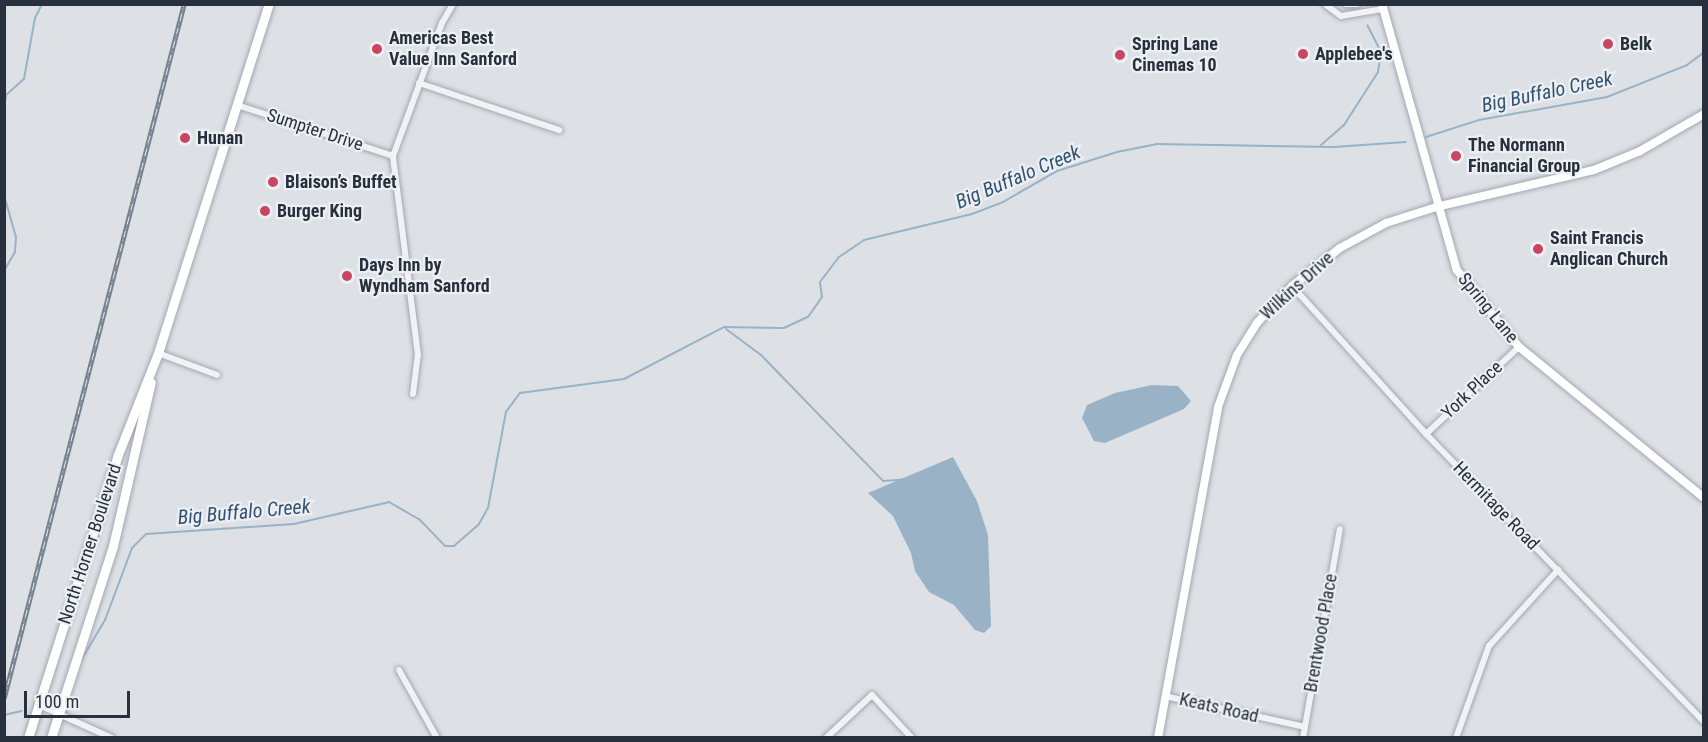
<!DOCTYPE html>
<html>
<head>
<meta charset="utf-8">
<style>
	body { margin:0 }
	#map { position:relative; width:1708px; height:742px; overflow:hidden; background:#dde1e6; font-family:"Roboto Condensed",sans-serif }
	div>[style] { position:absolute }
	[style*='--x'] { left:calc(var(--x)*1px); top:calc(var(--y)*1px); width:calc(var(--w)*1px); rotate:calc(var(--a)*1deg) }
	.water>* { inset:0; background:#99b2c6 }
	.stream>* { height:2px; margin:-1px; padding:0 1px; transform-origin:1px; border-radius:1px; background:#99b2c6 }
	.roads { filter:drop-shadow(0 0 2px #a3a8b0) drop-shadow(0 0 2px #a3a8b0) }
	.street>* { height:6px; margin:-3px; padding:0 3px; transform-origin:3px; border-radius:3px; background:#f0f2f5 }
	.secondary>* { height:8px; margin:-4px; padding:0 4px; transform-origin:4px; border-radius:4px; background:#fff }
	.primary>* { height:9px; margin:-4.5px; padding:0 4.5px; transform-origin:4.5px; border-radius:4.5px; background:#fff }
	.rail>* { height:4.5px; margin-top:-2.25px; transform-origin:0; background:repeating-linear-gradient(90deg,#ecf0f4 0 7px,#77828f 0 14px); box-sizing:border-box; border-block:2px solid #77828f }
	.dots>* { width:16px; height:16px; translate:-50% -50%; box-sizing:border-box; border:3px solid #ecf0f4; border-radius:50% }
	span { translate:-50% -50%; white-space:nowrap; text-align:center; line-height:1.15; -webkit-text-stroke:4.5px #ecf0f4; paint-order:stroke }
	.poi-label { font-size:18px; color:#27303c; font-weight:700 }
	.left { translate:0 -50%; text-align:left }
	.street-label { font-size:18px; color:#27303c }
	.water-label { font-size:20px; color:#33526f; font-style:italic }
	.frame { position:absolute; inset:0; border:6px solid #27303c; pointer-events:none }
	.scale { position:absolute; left:24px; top:691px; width:106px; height:27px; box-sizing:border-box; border:3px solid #27303c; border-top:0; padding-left:8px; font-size:18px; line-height:21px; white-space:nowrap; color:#27303c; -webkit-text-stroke:4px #ecf0f4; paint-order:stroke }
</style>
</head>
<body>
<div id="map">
	<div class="water">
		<i style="clip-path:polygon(1152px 385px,1178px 386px,1191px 401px,1184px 409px,1105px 443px,1094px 441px,1082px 418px,1087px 405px,1115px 393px)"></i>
		<i style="clip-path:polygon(953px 457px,977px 501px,988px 535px,991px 626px,984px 633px,975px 630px,954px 605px,929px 592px,915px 571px,911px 553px,893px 516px,868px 493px)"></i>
	</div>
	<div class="stream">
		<i style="--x:4;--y:108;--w:13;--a:-81"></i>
		<i style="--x:6;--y:95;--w:24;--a:-42"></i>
		<i style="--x:24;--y:79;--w:62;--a:-79.8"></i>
		<i style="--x:35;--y:18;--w:16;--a:-63"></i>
		<i style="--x:1426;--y:137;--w:56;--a:-17.8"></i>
		<i style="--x:1479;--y:120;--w:130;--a:-10.2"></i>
		<i style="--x:1607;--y:97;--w:86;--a:-21.8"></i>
		<i style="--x:1687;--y:65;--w:21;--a:-37"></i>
		<i style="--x:1321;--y:145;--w:30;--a:-41"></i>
		<i style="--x:1344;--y:125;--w:63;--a:-57.3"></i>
		<i style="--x:1378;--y:72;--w:20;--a:-81"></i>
		<i style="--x:1381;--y:52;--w:30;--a:-117"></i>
		<i style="--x:4;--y:195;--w:44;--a:74.1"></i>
		<i style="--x:16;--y:237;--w:15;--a:94"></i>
		<i style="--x:15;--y:252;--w:22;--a:120"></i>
		<i style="--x:726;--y:329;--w:44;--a:36.6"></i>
		<i style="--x:761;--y:355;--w:175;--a:45.9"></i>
		<i style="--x:883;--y:481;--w:27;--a:-4"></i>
		<i style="--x:79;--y:664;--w:51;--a:-59.4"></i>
		<i style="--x:105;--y:620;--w:77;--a:-69.4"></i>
		<i style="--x:132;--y:548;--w:20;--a:-45"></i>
		<i style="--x:146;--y:534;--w:148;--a:-3.9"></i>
		<i style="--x:294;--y:524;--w:98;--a:-13"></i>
		<i style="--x:389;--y:502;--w:34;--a:30"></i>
		<i style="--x:419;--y:519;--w:37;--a:46"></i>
		<i style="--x:445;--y:546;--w:9;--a:0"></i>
		<i style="--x:454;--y:546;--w:33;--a:-41"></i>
		<i style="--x:479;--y:524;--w:18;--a:-61"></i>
		<i style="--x:488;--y:508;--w:98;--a:-79.4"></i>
		<i style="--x:506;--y:412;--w:24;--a:-54"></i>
		<i style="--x:520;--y:393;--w:105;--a:-7.7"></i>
		<i style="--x:624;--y:379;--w:113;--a:-27.5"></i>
		<i style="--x:724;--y:327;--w:60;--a:1"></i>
		<i style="--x:784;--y:328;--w:26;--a:-25"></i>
		<i style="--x:808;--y:317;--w:24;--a:-55"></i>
		<i style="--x:822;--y:297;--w:15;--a:-98"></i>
		<i style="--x:820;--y:282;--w:31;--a:-53"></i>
		<i style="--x:839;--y:257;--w:30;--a:-34"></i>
		<i style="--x:864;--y:240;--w:111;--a:-13.5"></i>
		<i style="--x:972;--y:214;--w:33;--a:-21"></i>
		<i style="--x:1003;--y:202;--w:62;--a:-29.9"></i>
		<i style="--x:1057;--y:171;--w:63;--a:-17.6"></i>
		<i style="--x:1117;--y:152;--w:41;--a:-11.3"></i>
		<i style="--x:1157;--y:144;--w:177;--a:1"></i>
		<i style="--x:1334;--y:147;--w:72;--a:-4"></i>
		<i style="--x:4;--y:715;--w:18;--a:-13"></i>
	</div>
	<div class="roads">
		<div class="street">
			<i style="--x:1325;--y:4;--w:20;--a:37"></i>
			<i style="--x:1341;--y:16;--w:43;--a:-9.5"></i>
			<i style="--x:1346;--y:4;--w:11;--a:0"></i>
			<i style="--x:419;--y:83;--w:148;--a:18.6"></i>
			<i style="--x:237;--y:105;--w:164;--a:18.1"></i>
			<i style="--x:1292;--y:286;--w:200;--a:47.8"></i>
			<i style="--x:1426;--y:434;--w:400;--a:46"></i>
			<i style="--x:158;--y:353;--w:63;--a:20.4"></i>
			<i style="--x:413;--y:394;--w:39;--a:-83"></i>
			<i style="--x:418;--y:355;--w:201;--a:-97.2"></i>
			<i style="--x:393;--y:156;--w:142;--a:-69.8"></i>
			<i style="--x:442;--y:23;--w:22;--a:-60"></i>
			<i style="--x:1426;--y:434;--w:127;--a:-43.1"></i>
			<i style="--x:399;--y:670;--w:78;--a:60.8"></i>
			<i style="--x:1169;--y:697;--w:139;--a:12.4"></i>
			<i style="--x:39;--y:705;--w:80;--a:24.3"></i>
			<i style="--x:826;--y:738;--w:63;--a:-43.1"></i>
			<i style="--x:872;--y:695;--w:59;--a:47.1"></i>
			<i style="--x:1303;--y:738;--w:212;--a:-80"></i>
			<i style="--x:1456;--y:738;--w:98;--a:-70.3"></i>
			<i style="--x:1489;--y:646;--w:103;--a:-47.8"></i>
		</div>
		<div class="secondary">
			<i style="--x:1382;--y:4;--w:276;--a:74.3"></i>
			<i style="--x:1457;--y:270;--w:99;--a:51.2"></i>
			<i style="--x:1519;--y:347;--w:239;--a:39.2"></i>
			<i style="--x:1158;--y:738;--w:336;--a:-79.7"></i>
			<i style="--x:1218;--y:407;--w:55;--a:-69.9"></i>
			<i style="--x:1237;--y:355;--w:38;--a:-58"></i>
			<i style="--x:1257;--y:323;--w:51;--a:-46.6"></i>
			<i style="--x:1292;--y:286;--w:61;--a:-38.4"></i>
			<i style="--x:1340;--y:248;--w:52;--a:-28.5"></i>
			<i style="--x:1386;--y:223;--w:52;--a:-17.7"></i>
			<i style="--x:1436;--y:207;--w:162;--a:-13.2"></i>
			<i style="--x:1594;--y:170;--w:50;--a:-22.4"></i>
			<i style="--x:1640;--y:151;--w:74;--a:-30"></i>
		</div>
		<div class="primary">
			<i style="--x:28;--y:738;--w:295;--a:-72.4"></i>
			<i style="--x:117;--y:457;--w:112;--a:-68.5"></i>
			<i style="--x:158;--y:353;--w:366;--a:-72.4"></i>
			<i style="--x:51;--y:738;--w:202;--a:-72.1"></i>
			<i style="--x:113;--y:546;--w:168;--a:-77"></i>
		</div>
	</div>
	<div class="rail">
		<i style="--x:4;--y:698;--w:717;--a:-75.46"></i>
	</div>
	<div class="dots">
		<i style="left:1608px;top:44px;background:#c94562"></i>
		<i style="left:377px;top:49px;background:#c94562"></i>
		<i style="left:1303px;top:54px;background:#c94562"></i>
		<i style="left:1120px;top:55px;background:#c94562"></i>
		<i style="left:185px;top:138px;background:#c94562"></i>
		<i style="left:1456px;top:156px;background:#c94562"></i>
		<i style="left:273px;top:182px;background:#c94562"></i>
		<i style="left:265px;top:211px;background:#c94562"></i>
		<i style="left:1538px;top:249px;background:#c94562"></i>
		<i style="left:347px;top:276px;background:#c94562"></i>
	</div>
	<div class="poi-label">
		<span class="left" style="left:389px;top:49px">Americas Best<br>Value Inn Sanford</span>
		<span class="left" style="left:1620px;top:44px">Belk</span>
		<span class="left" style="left:1132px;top:55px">Spring Lane<br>Cinemas 10</span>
		<span class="left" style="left:1315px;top:54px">Applebee's</span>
		<span class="left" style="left:197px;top:138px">Hunan</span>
		<span class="left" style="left:1468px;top:156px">The Normann<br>Financial Group</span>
		<span class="left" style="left:285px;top:182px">Blaison’s Buffet</span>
		<span class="left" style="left:277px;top:211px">Burger King</span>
		<span class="left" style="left:1550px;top:249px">Saint Francis<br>Anglican Church</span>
		<span class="left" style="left:359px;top:276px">Days Inn by<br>Wyndham Sanford</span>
	</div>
	<div class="street-label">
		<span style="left:315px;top:130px;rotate:18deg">Sumpter Drive</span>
		<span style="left:1297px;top:286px;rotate:-42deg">Wilkins Drive</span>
		<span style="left:1488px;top:308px;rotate:51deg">Spring Lane</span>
		<span style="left:1472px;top:390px;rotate:-43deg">York Place</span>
		<span style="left:1496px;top:506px;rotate:46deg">Hermitage Road</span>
		<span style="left:90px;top:544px;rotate:-72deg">North Horner Boulevard</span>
		<span style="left:1321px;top:633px;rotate:-80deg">Brentwood Place</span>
		<span style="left:1219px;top:708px;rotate:13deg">Keats Road</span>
	</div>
	<div class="water-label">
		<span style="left:1547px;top:92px;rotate:-12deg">Big Buffalo Creek</span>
		<span style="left:1018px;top:177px;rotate:-23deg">Big Buffalo Creek</span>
		<span style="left:244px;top:512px;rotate:-5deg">Big Buffalo Creek</span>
	</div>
	<div class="frame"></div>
	<div class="scale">100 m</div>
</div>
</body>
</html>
